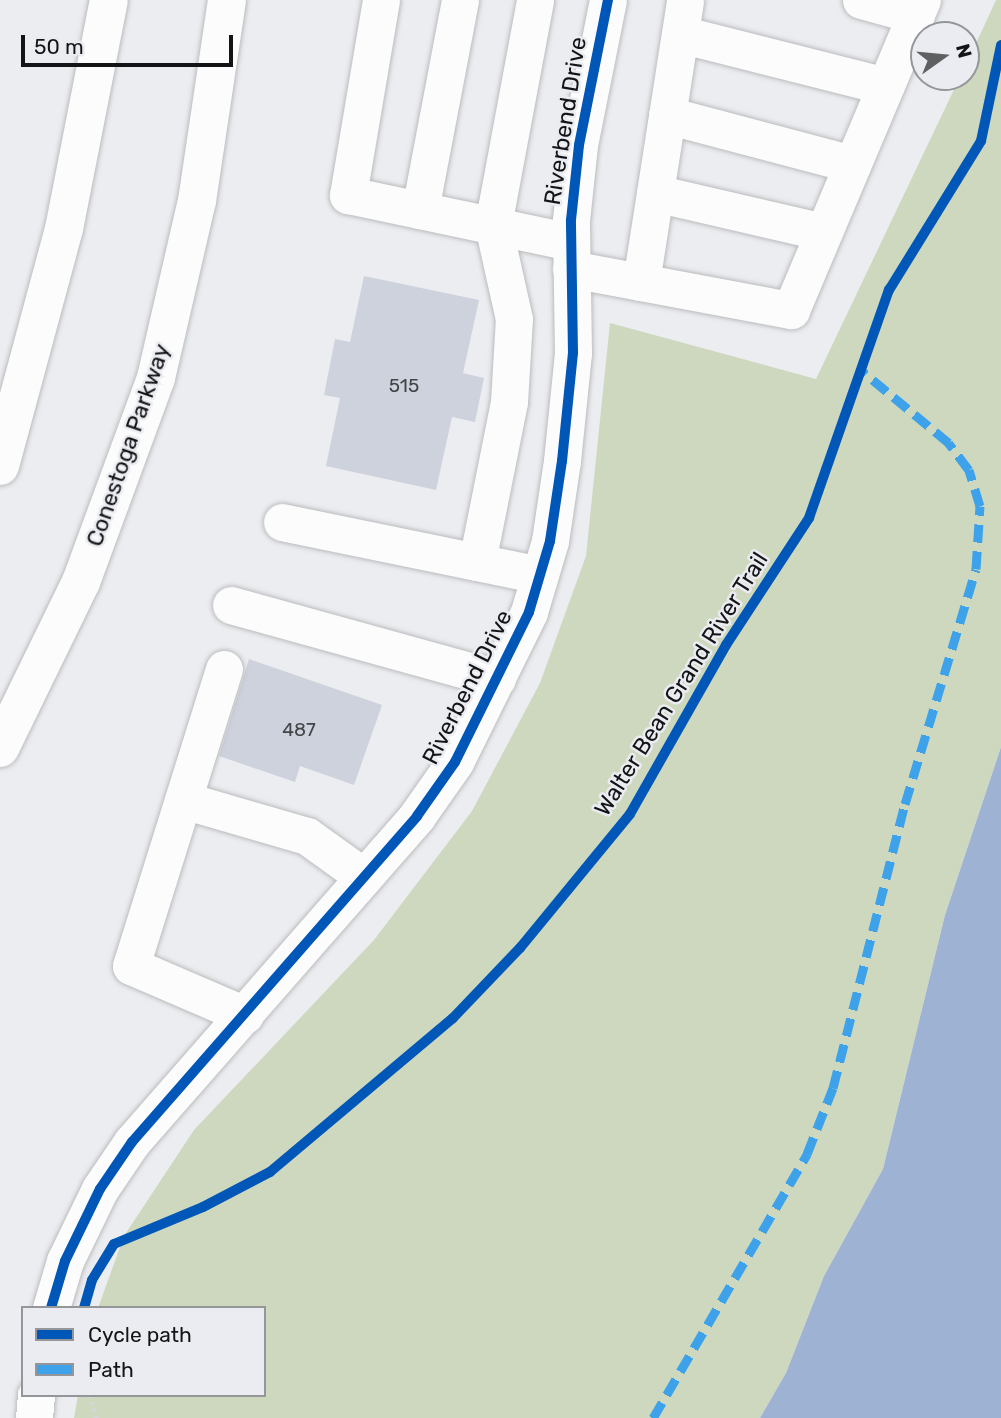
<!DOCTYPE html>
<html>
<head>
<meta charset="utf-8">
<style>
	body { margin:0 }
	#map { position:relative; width:1001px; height:1418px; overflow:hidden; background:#ebedf0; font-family:Rubik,sans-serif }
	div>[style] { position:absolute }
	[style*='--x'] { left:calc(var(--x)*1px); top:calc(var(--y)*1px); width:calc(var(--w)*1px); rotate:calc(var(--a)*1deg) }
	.green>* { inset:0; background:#ced8be }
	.water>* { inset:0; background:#9eb3d3 }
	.building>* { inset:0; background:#cdd2dc }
	.path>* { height:4.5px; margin-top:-2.25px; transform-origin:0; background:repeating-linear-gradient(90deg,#d6d6d6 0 3.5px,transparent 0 7px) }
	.roads { filter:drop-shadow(0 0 2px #bbbcbe) drop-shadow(0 0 2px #bbbcbe) }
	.minor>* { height:37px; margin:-18.5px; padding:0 18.5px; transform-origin:18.5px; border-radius:18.5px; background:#fcfcfd }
	.highway>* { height:38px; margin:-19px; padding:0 19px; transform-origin:19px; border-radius:19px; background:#fcfcfd }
	.quiet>* { height:9px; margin-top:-4.5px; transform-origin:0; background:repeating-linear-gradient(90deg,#3da2ea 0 18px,transparent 0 27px) }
	.cycleway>* { height:10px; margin:-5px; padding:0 5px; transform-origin:5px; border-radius:5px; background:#0057b8 }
	span { translate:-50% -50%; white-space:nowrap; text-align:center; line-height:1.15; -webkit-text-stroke:5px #eaecf1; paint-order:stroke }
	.number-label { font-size:19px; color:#424447 }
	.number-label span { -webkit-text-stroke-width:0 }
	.street-label { font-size:23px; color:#131415 }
	.legend { position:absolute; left:21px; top:1306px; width:245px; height:91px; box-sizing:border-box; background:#eaecf1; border:2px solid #949699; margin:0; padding:9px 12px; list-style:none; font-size:21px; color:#131415 }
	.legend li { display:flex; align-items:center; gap:14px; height:35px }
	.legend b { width:35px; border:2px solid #949699 }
	.north { position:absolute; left:910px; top:21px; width:70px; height:70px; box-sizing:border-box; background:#eaecf1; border:2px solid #949699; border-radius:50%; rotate:75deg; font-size:19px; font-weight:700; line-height:28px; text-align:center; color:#131415 }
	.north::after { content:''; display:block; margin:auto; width:24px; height:32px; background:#5f6062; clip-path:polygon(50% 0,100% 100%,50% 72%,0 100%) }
	.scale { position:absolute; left:21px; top:35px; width:212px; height:32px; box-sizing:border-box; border:4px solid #131415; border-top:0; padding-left:9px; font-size:21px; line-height:24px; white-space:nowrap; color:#131415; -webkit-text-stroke:5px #eaecf1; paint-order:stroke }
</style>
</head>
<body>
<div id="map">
	<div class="green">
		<i style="clip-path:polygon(996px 0,1001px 0,1001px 747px,945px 915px,883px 1169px,824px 1276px,786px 1373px,760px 1418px,74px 1418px,78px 1395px,264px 1395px,264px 1308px,98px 1308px,124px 1236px,194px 1130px,374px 940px,472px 811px,540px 683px,586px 556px,610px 323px,816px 379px,960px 77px,966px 77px,966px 65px)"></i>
	</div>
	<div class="water">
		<i style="clip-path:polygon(1001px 747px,1001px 1418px,760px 1418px,786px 1373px,824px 1276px,883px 1169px,945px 915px)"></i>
	</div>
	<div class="building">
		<i style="clip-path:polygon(364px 276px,479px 300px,463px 373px,484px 378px,475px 422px,452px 417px,436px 490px,326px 466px,340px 398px,324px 395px,335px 339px,350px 342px)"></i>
		<i style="clip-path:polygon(249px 659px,382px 705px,354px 785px,300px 766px,295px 782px,219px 756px)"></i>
	</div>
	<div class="path">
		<i style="--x:89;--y:1395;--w:24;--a:71"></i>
	</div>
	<div class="roads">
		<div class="minor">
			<i style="--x:381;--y:0;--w:198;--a:99.6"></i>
			<i style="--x:348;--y:195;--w:228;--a:11.9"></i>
			<i style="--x:861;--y:0;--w:57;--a:15.3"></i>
			<i style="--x:680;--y:34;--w:212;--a:14.2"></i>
			<i style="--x:667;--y:115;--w:192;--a:14.8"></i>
			<i style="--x:655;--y:193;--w:173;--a:13"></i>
			<i style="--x:420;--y:210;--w:214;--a:-79.2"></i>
			<i style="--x:571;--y:269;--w:224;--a:10.6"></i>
			<i style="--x:791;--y:310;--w:337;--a:-67.1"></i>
			<i style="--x:641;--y:282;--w:285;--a:-81.1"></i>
			<i style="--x:282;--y:522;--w:263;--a:11.6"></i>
			<i style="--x:477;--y:562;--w:163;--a:-78.7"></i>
			<i style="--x:509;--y:402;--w:83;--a:-86.6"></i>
			<i style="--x:514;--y:319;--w:96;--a:-102.6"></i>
			<i style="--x:493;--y:225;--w:229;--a:-79.4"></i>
			<i style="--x:231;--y:605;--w:276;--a:15.5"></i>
			<i style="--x:224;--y:669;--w:311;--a:107.4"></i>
			<i style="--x:131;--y:966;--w:124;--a:23.3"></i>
			<i style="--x:183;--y:800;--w:129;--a:16.2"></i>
			<i style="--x:307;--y:836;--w:70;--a:35.7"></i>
			<i style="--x:51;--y:1308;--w:49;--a:-73.4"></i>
			<i style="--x:65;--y:1261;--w:80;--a:-64.1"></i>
			<i style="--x:100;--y:1189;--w:57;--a:-55.8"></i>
			<i style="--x:132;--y:1142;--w:433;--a:-48.8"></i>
			<i style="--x:417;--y:816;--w:66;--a:-54.9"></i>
			<i style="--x:455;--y:762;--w:167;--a:-63.7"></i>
			<i style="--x:529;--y:612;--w:74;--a:-73.5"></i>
			<i style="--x:550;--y:541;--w:81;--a:-81.5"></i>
			<i style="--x:562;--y:461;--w:109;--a:-84.2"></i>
			<i style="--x:573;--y:353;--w:133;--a:-90.9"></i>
			<i style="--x:571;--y:220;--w:75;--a:-83.9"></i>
			<i style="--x:579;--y:145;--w:148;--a:-78.7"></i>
			<i style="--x:34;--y:1418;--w:23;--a:-85"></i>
		</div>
		<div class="highway">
			<i style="--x:0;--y:466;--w:245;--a:-74.9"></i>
			<i style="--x:64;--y:229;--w:233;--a:-78.9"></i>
			<i style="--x:0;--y:748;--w:185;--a:-64"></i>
			<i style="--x:81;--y:582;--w:217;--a:-69.8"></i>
			<i style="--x:156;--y:378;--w:182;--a:-77"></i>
			<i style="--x:197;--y:201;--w:203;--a:-81.5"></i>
		</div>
	</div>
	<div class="quiet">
		<i style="--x:653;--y:1418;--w:306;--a:-59.7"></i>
		<i style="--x:807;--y:1154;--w:71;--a:-68.5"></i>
		<i style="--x:833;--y:1088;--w:293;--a:-75.8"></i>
		<i style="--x:905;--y:804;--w:245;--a:-73.2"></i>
		<i style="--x:976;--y:569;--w:63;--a:-86.4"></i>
		<i style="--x:980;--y:506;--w:38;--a:-107"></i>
		<i style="--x:969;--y:470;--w:34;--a:-127"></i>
		<i style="--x:949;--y:443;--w:114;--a:-140.3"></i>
	</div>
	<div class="cycleway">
		<i style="--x:51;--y:1308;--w:49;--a:-73.4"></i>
		<i style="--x:65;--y:1261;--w:80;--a:-64.1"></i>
		<i style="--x:100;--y:1189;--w:57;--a:-55.8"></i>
		<i style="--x:132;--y:1142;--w:433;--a:-48.8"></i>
		<i style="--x:417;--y:816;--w:66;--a:-54.9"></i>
		<i style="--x:455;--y:762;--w:167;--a:-63.7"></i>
		<i style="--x:529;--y:612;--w:74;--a:-73.5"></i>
		<i style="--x:550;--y:541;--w:81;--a:-81.5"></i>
		<i style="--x:562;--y:461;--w:109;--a:-84.2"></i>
		<i style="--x:573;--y:353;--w:133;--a:-90.9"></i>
		<i style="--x:571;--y:220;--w:75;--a:-83.9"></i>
		<i style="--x:579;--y:145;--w:148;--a:-78.7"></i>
		<i style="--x:84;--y:1308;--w:29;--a:-74"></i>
		<i style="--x:92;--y:1280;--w:42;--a:-58.6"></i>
		<i style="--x:114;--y:1244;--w:96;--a:-22.6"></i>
		<i style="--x:203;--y:1207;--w:76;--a:-27.6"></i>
		<i style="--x:270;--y:1172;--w:239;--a:-40.1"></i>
		<i style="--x:453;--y:1018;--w:97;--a:-46.3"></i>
		<i style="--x:520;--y:948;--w:173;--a:-50.6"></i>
		<i style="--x:630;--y:814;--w:194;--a:-60.4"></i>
		<i style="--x:726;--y:645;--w:152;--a:-56.8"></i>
		<i style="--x:809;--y:518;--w:242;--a:-70.7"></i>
		<i style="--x:889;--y:290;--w:175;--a:-58.3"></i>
		<i style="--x:981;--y:141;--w:98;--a:-78.2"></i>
	</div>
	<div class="number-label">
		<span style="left:404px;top:386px">515</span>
		<span style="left:299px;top:730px">487</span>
	</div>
	<div class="street-label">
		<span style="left:565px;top:121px;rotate:-81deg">Riverbend Drive</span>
		<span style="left:128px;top:445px;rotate:-71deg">Conestoga Parkway</span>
		<span style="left:681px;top:684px;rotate:-58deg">Walter Bean Grand River Trail</span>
		<span style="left:467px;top:687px;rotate:-63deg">Riverbend Drive</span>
	</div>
	<ul class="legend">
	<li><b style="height:9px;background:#0057b8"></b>Cycle path</li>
	<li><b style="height:9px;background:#3da2ea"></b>Path</li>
	</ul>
	<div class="north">N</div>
	<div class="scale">50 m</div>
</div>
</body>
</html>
